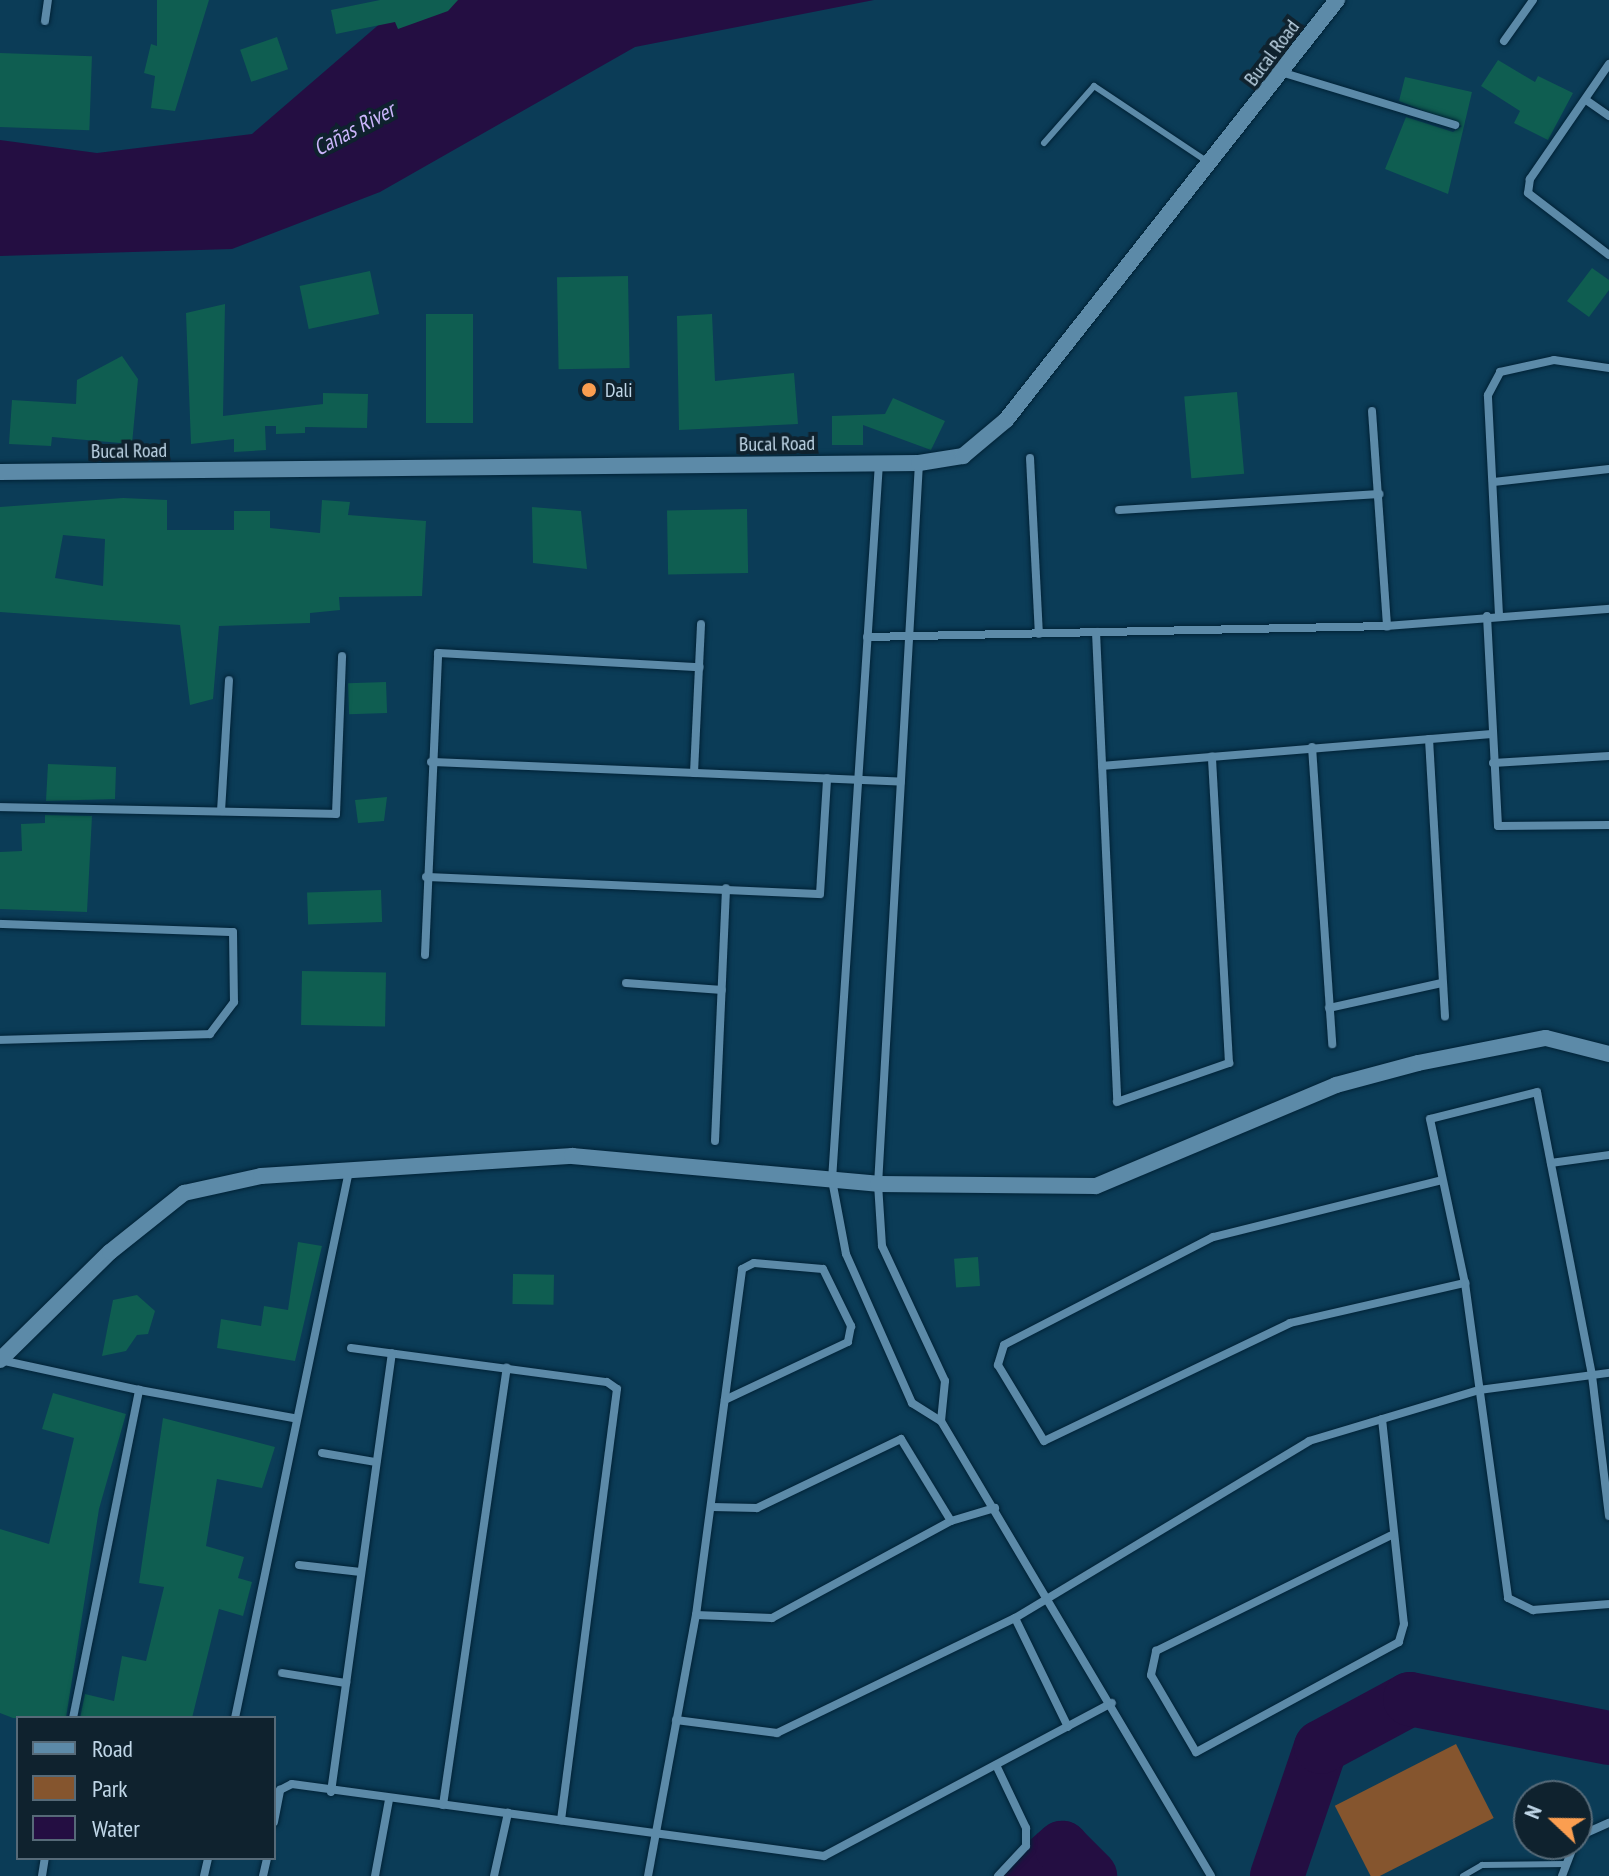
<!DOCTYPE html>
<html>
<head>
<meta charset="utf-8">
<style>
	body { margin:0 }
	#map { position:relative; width:1609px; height:1876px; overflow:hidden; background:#0b3c57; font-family:"PT Sans Narrow",sans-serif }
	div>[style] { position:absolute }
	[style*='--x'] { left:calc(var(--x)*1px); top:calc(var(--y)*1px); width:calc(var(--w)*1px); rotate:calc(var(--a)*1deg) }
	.green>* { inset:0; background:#85552e; transform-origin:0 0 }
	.water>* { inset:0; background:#240e42 }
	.river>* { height:54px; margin:-27px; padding:0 27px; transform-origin:27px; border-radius:27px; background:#240e42 }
	.building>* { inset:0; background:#0f5e51; transform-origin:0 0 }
	.roads { filter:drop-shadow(0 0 2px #002236) drop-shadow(0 0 2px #002236) }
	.lane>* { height:6px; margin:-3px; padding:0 3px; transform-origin:3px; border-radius:3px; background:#5c8aa8 }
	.street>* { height:8px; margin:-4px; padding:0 4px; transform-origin:4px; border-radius:4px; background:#5c8aa8 }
	.secondary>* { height:16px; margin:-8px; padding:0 8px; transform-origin:8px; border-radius:8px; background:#5c8aa8 }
	.dots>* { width:22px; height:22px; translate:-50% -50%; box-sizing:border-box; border:4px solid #0f222e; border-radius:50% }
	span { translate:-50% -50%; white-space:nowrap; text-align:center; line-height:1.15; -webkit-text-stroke:8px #0f222e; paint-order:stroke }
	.street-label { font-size:20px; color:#c0d7e8 }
	.poi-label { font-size:20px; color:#c0d7e8 }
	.left { translate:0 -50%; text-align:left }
	.water-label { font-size:22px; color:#cbb5fb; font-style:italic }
	.legend { position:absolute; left:16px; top:1716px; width:260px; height:144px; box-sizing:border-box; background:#0f222e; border:2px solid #566a78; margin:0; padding:10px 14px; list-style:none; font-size:24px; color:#c0d7e8 }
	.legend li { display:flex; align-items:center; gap:16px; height:40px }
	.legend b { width:40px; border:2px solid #566a78 }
	.north { position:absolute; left:1513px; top:1780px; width:80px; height:80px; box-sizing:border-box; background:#0f222e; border:2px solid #566a78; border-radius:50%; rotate:292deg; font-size:22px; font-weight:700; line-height:32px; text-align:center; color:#c0d7e8 }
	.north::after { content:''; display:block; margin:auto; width:28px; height:36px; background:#fb9e50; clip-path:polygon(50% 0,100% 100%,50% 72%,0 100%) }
</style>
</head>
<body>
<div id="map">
	<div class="green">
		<i style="left:1456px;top:1744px;width:83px;height:136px;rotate:63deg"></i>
	</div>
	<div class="water">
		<i style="clip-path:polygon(443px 0,874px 0,635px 47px,380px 192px,232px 249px,0 256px,0 140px,97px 153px,252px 134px,383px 21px)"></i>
	</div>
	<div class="river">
		<i style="--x:1030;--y:1876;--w:43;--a:-41.2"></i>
		<i style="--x:1062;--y:1848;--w:40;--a:45"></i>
		<i style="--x:1277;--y:1876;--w:136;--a:-71.2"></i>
		<i style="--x:1321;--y:1747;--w:101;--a:-28.3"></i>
		<i style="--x:1410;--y:1699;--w:203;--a:11.1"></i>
	</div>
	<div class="building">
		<i style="clip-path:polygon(157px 0,209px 0,175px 111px,151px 108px,155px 76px,144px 73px,151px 44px,157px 46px)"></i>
		<i style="clip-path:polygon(380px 0,458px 0,448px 11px,398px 29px,395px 22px,336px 34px,331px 10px)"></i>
		<i style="left:277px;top:37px;width:34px;height:39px;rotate:71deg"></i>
		<i style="left:0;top:53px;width:92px;height:74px;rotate:2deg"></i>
		<i style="clip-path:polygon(1498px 60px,1535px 82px,1538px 76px,1573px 93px,1548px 140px,1514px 123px,1520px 111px,1481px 86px)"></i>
		<i style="clip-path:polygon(1405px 77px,1472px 92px,1448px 194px,1385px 169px,1406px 117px,1453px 132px,1462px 126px,1399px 101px)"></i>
		<i style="clip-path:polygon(1592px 268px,1609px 280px,1609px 290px,1589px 317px,1567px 301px)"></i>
		<i style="left:370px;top:271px;width:44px;height:72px;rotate:78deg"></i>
		<i style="left:628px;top:276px;width:92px;height:71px;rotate:89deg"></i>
		<i style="clip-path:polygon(225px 304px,223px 416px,323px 404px,323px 393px,368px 394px,367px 428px,305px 427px,305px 433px,276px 434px,276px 426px,265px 426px,266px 450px,234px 452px,234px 439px,191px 444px,186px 313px)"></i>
		<i style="left:426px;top:314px;width:47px;height:109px"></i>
		<i style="clip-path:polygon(712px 314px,715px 381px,794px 373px,798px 424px,679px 430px,677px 316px)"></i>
		<i style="clip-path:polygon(122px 356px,138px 379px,132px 444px,52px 437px,51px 446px,9px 444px,12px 400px,76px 404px,77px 380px)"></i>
		<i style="left:1237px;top:392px;width:82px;height:53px;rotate:85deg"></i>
		<i style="clip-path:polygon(893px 398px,945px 421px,931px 450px,863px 425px,863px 445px,832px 445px,832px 416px,885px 414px)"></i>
		<i style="clip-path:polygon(evenodd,123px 498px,167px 500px,167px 530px,234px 530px,234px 511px,270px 511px,270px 528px,320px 533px,322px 500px,350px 502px,348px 515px,426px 521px,422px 596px,339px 597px,340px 610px,310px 613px,310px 623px,219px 626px,213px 699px,190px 705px,180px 625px,0 612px,0 507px,123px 498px,63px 535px,105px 539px,103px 586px,55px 578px,63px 535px)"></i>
		<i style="clip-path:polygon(532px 507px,581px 511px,587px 569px,533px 563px)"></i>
		<i style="left:747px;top:509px;width:64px;height:80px;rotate:89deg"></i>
		<i style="left:386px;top:682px;width:31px;height:38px;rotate:88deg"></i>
		<i style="clip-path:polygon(48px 764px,116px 767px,115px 799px,46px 801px)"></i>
		<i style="clip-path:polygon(387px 797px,384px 821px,358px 823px,355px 800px)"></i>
		<i style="clip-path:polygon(45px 815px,92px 816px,87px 912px,0 909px,0 852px,22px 851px,21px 824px,45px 823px)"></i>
		<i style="left:381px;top:890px;width:32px;height:74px;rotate:88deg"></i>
		<i style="left:302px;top:971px;width:84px;height:54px;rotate:1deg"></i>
		<i style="clip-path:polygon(298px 1242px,322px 1246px,295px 1361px,217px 1348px,221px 1319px,261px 1326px,264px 1306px,288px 1310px)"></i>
		<i style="left:978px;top:1257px;width:29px;height:24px;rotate:86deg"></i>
		<i style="left:513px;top:1274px;width:41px;height:30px;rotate:1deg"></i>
		<i style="clip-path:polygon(137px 1295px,155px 1311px,148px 1334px,137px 1335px,126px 1351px,102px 1356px,113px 1300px)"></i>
		<i style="clip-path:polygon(53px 1393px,126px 1414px,99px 1509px,66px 1718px,13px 1718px,0 1713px,0 1529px,49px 1544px,74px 1438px,42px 1429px)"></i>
		<i style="clip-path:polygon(163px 1418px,275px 1447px,262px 1488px,217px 1479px,206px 1546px,244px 1557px,238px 1578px,252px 1582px,243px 1616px,219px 1609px,192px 1718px,80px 1718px,85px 1694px,114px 1701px,122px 1656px,146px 1661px,164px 1587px,139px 1583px)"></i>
	</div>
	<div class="roads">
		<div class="lane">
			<i style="--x:1044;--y:143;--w:76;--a:-48.7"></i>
			<i style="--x:1094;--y:86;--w:137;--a:33.7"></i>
			<i style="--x:1463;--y:1876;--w:22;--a:-30"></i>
			<i style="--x:1482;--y:1865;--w:84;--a:-0.7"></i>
		</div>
		<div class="street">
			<i style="--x:45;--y:21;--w:21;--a:-82"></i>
			<i style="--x:1504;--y:41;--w:50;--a:-54.7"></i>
			<i style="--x:1609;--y:64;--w:140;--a:124.5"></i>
			<i style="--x:1530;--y:179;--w:14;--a:98"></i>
			<i style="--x:1528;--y:193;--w:102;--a:37.4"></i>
			<i style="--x:1284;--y:73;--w:179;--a:16.9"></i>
			<i style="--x:1586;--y:100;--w:28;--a:35"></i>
			<i style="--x:1372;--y:411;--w:216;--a:86"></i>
			<i style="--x:1030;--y:458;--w:176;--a:87.1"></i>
			<i style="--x:879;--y:463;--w:719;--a:93.75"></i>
			<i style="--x:832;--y:1180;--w:75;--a:79.3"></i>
			<i style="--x:846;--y:1254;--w:163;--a:66.1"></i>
			<i style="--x:912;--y:1403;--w:34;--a:32"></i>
			<i style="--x:941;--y:1421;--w:529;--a:59.31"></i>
			<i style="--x:919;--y:463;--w:722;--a:93.25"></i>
			<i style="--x:878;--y:1184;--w:62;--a:86.3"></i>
			<i style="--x:882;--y:1246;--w:149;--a:65"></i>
			<i style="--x:945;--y:1381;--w:40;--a:95.7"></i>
			<i style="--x:1493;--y:482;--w:117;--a:-6.4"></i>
			<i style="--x:1119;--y:510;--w:261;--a:-3.5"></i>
			<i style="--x:1499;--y:615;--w:220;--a:-92.9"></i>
			<i style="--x:1488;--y:395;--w:26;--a:-62"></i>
			<i style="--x:1500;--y:372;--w:55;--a:-12.5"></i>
			<i style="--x:1554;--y:360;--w:56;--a:8.3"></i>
			<i style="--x:1487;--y:616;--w:210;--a:87"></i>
			<i style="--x:1498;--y:826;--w:111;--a:-0.5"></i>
			<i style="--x:1096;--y:632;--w:470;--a:87.4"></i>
			<i style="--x:1117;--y:1102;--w:119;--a:-19.2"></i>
			<i style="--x:1229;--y:1063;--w:307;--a:-93.2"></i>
			<i style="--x:867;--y:637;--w:520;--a:-1.21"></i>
			<i style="--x:1387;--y:626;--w:223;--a:-4.4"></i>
			<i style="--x:1429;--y:739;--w:278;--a:86.7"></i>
			<i style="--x:1312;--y:747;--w:298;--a:86.1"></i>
			<i style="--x:431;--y:762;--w:470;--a:2.4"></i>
			<i style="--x:1493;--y:763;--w:116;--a:-3.5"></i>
			<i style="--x:1102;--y:766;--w:390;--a:-4.7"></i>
			<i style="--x:694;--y:773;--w:149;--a:-87.3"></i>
			<i style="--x:0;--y:807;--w:336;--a:1.2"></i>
			<i style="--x:336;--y:814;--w:158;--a:-87.8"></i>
			<i style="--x:221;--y:811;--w:131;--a:-86.5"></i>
			<i style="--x:426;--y:877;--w:394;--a:2.5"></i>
			<i style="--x:820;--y:894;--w:116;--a:-86.5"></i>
			<i style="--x:0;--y:924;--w:233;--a:2"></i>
			<i style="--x:233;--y:932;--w:70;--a:89.2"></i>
			<i style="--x:234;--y:1002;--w:40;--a:127"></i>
			<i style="--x:210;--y:1034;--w:210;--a:178.4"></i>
			<i style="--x:425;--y:955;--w:302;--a:-87.5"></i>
			<i style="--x:438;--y:653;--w:262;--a:3.1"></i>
			<i style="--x:626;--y:983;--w:96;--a:4.2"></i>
			<i style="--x:1329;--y:1008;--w:116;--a:-12.5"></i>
			<i style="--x:715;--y:1141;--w:253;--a:-87.5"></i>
			<i style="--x:1551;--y:1163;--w:59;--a:-7.9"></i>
			<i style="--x:1442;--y:1180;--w:236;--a:166"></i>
			<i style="--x:1213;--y:1237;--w:235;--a:152.7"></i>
			<i style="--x:1004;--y:1345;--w:21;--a:107"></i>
			<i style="--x:998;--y:1365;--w:89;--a:58.8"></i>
			<i style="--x:1044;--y:1441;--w:273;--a:-25.6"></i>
			<i style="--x:1290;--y:1323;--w:180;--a:-12.9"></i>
			<i style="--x:351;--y:1348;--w:258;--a:7.6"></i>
			<i style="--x:607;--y:1382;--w:12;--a:35"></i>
			<i style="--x:617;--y:1389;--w:435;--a:97.4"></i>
			<i style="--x:0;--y:1360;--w:142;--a:12.2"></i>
			<i style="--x:1382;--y:1419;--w:206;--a:83.9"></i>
			<i style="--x:1404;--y:1624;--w:19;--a:106"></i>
			<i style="--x:1399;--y:1642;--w:231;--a:151.5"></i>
			<i style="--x:1196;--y:1752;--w:89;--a:-120.3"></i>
			<i style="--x:1151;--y:1675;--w:25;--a:-78"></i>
			<i style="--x:1156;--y:1651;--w:261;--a:-26.2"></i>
			<i style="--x:322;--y:1453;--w:55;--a:9.5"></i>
			<i style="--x:1609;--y:1516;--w:142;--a:-96.9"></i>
			<i style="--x:1592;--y:1375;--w:288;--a:-101"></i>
			<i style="--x:1537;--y:1092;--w:110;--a:165.8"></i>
			<i style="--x:1430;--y:1119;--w:168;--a:78"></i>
			<i style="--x:1465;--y:1283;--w:318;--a:82.2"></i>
			<i style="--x:1508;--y:1598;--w:28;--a:26"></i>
			<i style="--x:1533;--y:1610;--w:76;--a:-4.5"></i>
			<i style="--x:951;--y:1521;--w:46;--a:-16.5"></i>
			<i style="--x:299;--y:1565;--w:62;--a:6.4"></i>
			<i style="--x:696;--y:1615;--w:76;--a:2.3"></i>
			<i style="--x:772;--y:1618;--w:204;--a:-28.5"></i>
			<i style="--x:951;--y:1521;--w:96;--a:-121.4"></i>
			<i style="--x:901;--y:1439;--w:160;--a:154.4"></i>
			<i style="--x:757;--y:1508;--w:45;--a:-178.7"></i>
			<i style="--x:1015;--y:1618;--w:121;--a:64.1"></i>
			<i style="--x:282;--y:1673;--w:65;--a:8.9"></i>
			<i style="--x:73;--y:1718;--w:335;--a:-78.6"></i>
			<i style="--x:139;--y:1390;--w:157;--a:10.3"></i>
			<i style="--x:235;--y:1718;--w:559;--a:-78.23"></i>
			<i style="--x:676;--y:1720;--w:102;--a:7.3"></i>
			<i style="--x:777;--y:1733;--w:264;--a:-25.8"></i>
			<i style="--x:1015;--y:1618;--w:343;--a:-31"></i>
			<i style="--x:1309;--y:1441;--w:177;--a:-16.7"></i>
			<i style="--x:1479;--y:1390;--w:131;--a:-7.5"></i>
			<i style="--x:996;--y:1765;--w:70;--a:64.5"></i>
			<i style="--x:1026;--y:1828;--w:18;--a:90"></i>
			<i style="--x:1026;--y:1846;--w:41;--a:133"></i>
			<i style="--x:331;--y:1792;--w:443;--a:-82.1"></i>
			<i style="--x:443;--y:1805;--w:442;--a:-81.7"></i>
			<i style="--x:274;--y:1822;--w:33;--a:-79"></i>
			<i style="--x:280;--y:1790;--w:13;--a:-27"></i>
			<i style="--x:292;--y:1784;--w:537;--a:7.71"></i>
			<i style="--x:824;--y:1856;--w:326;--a:-28"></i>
			<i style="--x:1577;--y:1837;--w:35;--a:-24"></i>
			<i style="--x:42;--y:1876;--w:18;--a:-81"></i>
			<i style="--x:204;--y:1876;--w:18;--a:-77"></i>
			<i style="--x:263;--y:1876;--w:18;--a:-77"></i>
			<i style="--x:375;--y:1876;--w:77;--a:-79.6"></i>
			<i style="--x:494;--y:1876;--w:65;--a:-77.5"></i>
			<i style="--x:648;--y:1876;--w:265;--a:-79.6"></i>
			<i style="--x:696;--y:1615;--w:349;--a:-82.4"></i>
			<i style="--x:742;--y:1269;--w:13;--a:-27"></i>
			<i style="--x:754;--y:1263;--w:69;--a:5"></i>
			<i style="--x:823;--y:1269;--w:64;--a:63.8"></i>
			<i style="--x:851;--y:1326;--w:16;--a:101"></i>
			<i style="--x:848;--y:1342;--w:136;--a:154.8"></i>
			<i style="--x:1562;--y:1876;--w:34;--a:-69"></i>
		</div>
		<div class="secondary">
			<i style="--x:0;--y:472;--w:919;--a:-0.56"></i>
			<i style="--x:919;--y:463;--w:45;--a:-9"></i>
			<i style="--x:963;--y:456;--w:56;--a:-39.9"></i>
			<i style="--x:1006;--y:420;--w:535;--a:-51.76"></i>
			<i style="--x:0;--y:1360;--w:154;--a:-44.5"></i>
			<i style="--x:110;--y:1252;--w:95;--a:-38.6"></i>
			<i style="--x:184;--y:1193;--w:79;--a:-12.4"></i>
			<i style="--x:261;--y:1176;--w:312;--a:-3.7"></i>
			<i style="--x:572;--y:1156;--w:307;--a:5.2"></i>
			<i style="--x:878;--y:1184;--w:218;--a:0.5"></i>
			<i style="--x:1096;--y:1186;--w:260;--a:-22.8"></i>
			<i style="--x:1336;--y:1085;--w:85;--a:-15"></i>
			<i style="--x:1418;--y:1063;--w:130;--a:-11.1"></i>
			<i style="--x:1546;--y:1038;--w:65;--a:14.3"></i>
		</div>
	</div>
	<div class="dots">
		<i style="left:589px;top:390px;background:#fb9e50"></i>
	</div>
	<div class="street-label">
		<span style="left:1272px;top:53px;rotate:-53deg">Bucal Road</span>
		<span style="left:777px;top:444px;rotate:-1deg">Bucal Road</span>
		<span style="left:129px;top:451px;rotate:-1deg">Bucal Road</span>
	</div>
	<div class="poi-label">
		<span class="left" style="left:605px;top:390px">Dali</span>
	</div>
	<div class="water-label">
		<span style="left:354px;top:129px;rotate:-28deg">Cañas River</span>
	</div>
	<ul class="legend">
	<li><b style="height:10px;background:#5c8aa8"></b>Road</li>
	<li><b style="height:22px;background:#85552e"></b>Park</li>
	<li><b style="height:22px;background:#240e42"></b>Water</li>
	</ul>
	<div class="north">N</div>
</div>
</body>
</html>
